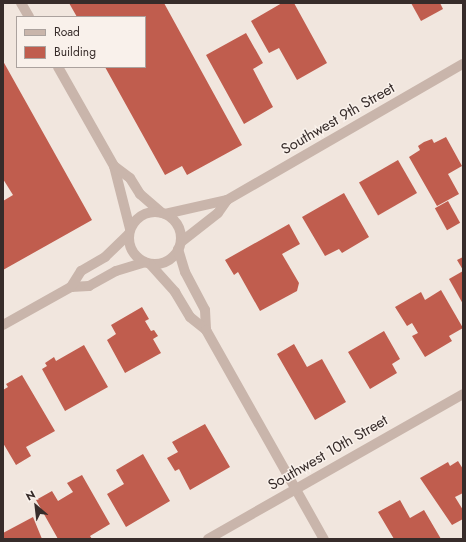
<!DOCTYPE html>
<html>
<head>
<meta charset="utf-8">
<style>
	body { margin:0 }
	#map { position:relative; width:466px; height:542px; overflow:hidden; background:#f1e6de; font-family:Jost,sans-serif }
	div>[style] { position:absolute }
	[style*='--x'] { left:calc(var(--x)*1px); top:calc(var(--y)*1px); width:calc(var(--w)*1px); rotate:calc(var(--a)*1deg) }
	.building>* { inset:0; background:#c05d4e; transform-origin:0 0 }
	.street>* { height:10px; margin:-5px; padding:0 5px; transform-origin:5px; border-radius:5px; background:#c9b5ab }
	.street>.ring { margin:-5px; padding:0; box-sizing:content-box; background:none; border:10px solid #c9b5ab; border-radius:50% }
	span { translate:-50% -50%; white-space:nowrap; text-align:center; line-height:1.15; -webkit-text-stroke:3px #f9f1eb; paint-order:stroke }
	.street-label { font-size:15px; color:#372c2a }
	.frame { position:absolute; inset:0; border:4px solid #372c2a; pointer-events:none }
	.legend { position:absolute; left:16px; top:16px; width:130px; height:52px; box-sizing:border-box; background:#f9f1eb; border:1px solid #aba29e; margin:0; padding:5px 7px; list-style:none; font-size:12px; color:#372c2a }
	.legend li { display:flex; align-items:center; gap:8px; height:20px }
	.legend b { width:20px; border:1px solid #aba29e }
	.north { position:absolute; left:16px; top:486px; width:40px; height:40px; -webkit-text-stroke:3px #f9f1eb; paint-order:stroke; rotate:332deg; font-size:11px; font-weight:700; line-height:16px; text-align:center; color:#372c2a }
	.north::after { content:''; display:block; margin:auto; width:14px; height:18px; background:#372c2a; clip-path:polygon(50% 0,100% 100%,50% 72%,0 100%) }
</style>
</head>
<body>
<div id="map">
	<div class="building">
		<i style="clip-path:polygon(69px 3px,164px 3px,242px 145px,187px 175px,182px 166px,165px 175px,105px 67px,145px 67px,145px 17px,77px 17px)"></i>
		<i style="clip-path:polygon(282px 3px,294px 3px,327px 63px,297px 80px,279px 48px,269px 53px,251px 21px)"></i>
		<i style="clip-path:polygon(411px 3px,440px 3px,443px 9px,421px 21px)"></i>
		<i style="clip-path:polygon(246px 33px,263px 63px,253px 69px,273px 107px,244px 124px,206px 55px)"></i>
		<i style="clip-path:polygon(3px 61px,92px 220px,3px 270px,3px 201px,13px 195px,3px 179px)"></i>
		<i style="clip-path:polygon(446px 137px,462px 166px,448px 174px,459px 194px,437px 206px,409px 157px,420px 150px,418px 146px,424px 142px,432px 139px,434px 143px)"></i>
		<i style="left:398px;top:160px;width:38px;height:45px;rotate:60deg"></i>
		<i style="clip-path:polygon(344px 193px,369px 237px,342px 253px,339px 249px,325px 256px,302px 217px)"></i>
		<i style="left:448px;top:201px;width:25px;height:15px;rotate:61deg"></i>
		<i style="clip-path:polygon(289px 224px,300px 244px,282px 254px,299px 283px,297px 291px,260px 311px,238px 272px,234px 275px,225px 260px)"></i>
		<i style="clip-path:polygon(463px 257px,463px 270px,457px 260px)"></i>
		<i style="clip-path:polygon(463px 271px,463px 304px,449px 279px)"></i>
		<i style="clip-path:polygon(441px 290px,463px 328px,449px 336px,452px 341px,425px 357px,412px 336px,418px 333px,412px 323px,407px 326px,395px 307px,421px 292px,425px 300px)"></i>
		<i style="clip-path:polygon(142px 307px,149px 319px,145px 321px,151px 331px,154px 330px,158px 336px,153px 339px,161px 353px,125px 373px,107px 340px,116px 334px,111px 325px)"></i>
		<i style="clip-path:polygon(384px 331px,400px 359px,392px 364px,397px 373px,370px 389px,348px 352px)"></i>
		<i style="clip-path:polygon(294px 344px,307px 367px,322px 359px,346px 402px,315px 420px,277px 354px)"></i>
		<i style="clip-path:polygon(84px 345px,108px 387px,65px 411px,42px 369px,47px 366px,45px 363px,54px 357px,56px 361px)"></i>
		<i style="clip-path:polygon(22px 375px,55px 431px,26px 447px,31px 456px,16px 465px,3px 443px,3px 390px,8px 387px,6px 384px)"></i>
		<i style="clip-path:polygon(205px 424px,230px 467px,190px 490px,179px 469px,175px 471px,167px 458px,178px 452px,172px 442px)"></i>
		<i style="clip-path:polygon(143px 454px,170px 501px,126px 527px,107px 494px,124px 484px,116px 470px)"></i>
		<i style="clip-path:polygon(458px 461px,463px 469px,463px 493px,455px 497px,463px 510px,463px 519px,452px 525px,420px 478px,448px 462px,450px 466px)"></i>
		<i style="clip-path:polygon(82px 475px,110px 524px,90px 536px,92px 539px,58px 539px,36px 500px,52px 491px,58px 501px,73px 492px,67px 483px)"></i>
		<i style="clip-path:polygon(400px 500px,410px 518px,424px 510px,441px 539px,394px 539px,378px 512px)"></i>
		<i style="clip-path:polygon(33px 517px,42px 539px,3px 539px,3px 533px)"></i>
	</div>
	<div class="street">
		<i style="--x:21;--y:3;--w:16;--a:60"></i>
		<i style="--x:58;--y:67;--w:114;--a:60.5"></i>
		<i style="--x:114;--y:166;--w:65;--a:75.7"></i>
		<i style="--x:114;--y:166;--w:20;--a:37"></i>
		<i style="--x:130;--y:178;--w:19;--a:58"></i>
		<i style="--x:140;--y:194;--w:28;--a:41"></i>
		<i class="ring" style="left:129px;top:212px;width:42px;height:42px"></i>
		<i style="--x:165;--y:214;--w:64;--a:-12.7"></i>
		<i style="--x:227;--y:200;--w:272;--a:-30"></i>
		<i style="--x:181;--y:242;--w:47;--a:-38.1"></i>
		<i style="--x:218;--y:213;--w:16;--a:-55"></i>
		<i style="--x:178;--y:249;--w:24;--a:73"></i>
		<i style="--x:185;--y:272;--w:43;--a:62.2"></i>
		<i style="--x:205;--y:310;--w:20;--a:87"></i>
		<i style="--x:150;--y:264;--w:38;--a:48"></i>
		<i style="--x:175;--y:292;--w:29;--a:59"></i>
		<i style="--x:190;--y:317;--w:21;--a:39"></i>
		<i style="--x:206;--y:330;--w:240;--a:60.6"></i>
		<i style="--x:71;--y:287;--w:18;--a:-3"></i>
		<i style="--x:89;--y:286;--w:31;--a:-29"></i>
		<i style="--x:116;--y:271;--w:30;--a:-17"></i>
		<i style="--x:3;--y:325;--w:78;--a:-29.2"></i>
		<i style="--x:71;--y:287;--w:19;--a:-58"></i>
		<i style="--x:81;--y:271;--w:28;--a:-30"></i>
		<i style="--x:105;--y:257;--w:33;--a:-44"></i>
		<i style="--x:208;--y:539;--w:293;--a:-29.6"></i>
	</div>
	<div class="street-label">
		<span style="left:338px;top:119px;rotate:-30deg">Southwest 9th Street</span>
		<span style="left:328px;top:453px;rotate:-30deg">Southwest 10th Street</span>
	</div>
	<div class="frame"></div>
	<ul class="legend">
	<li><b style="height:5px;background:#c9b5ab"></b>Road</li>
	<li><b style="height:11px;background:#c05d4e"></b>Building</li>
	</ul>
	<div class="north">N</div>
</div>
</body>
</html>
